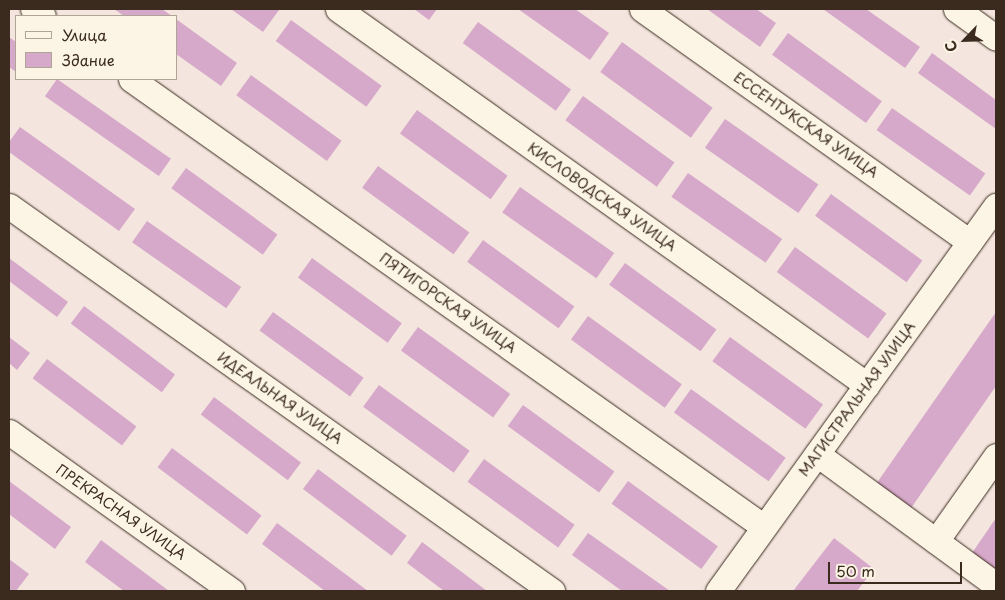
<!DOCTYPE html>
<html>
<head>
<meta charset="utf-8">
<style>
	body { margin:0 }
	#map { position:relative; width:1005px; height:600px; overflow:hidden; background:#f4e6df; font-family:"Playpen Sans",sans-serif }
	div>[style] { position:absolute }
	[style*='--x'] { left:calc(var(--x)*1px); top:calc(var(--y)*1px); width:calc(var(--w)*1px); rotate:calc(var(--a)*1deg) }
	.building>* { inset:0; background:#d6a8c9; transform-origin:0 0 }
	.roads { filter:drop-shadow(0 0 1px #3b2a1e) drop-shadow(0 0 1px #3b2a1e) }
	.minor>* { height:25px; margin:-12.5px; padding:0 12.5px; transform-origin:12.5px; border-radius:12.5px; background:#fcf5e5 }
	span { translate:-50% -50%; white-space:nowrap; text-align:center; line-height:1.15; -webkit-text-stroke:4px #fcf5e5; paint-order:stroke }
	.street-label { font-size:14px; color:#3b2a1e }
	.frame { position:absolute; inset:0; border:10px solid #3b2a1e; pointer-events:none }
	.legend { position:absolute; left:15px; top:15px; width:162px; height:65px; box-sizing:border-box; background:#fcf5e5; border:1px solid #afa495; margin:0; padding:6px 9px; list-style:none; font-size:15px; color:#3b2a1e }
	.legend li { display:flex; align-items:center; gap:10px; height:25px }
	.legend b { width:25px; border:1px solid #afa495 }
	.north { position:absolute; left:940px; top:15px; width:50px; height:50px; -webkit-text-stroke:4px #fcf5e5; paint-order:stroke; rotate:246deg; font-size:14px; font-weight:700; line-height:20px; text-align:center; color:#3b2a1e }
	.north::after { content:''; display:block; margin:auto; width:18px; height:22px; background:#3b2a1e; clip-path:polygon(50% 0,100% 100%,50% 72%,0 100%) }
	.scale { position:absolute; left:828px; top:562px; width:134px; height:22px; box-sizing:border-box; border:2px solid #3b2a1e; border-top:0; padding-left:6px; font-size:15px; line-height:18px; white-space:nowrap; color:#3b2a1e; -webkit-text-stroke:4px #fcf5e5; paint-order:stroke }
</style>
</head>
<body>
<div id="map">
	<div class="building">
		<i style="clip-path:polygon(114px 9px,162px 9px,172px 16px,124px 16px)"></i>
		<i style="clip-path:polygon(231px 9px,277px 9px,279px 10px,263px 32px)"></i>
		<i style="clip-path:polygon(414px 9px,437px 9px,429px 20px)"></i>
		<i style="clip-path:polygon(518px 9px,575px 9px,609px 33px,590px 60px)"></i>
		<i style="clip-path:polygon(707px 9px,756px 9px,776px 23px,760px 47px)"></i>
		<i style="clip-path:polygon(823px 9px,866px 9px,920px 47px,905px 68px)"></i>
		<i style="clip-path:polygon(176px 19px,237px 63px,221px 86px,176px 54px)"></i>
		<i style="left:291px;top:20px;width:112px;height:26px;rotate:36deg"></i>
		<i style="left:478px;top:22px;width:115px;height:26px;rotate:36deg"></i>
		<i style="left:788px;top:33px;width:116px;height:27px;rotate:36deg"></i>
		<i style="clip-path:polygon(9px 37px,16px 42px,16px 72px,9px 67px)"></i>
		<i style="left:622px;top:42px;width:112px;height:37px;rotate:36deg"></i>
		<i style="clip-path:polygon(932px 53px,996px 100px,996px 129px,918px 73px)"></i>
		<i style="left:251px;top:75px;width:112px;height:25px;rotate:36deg"></i>
		<i style="left:57px;top:79px;width:139px;height:21px;rotate:35deg"></i>
		<i style="left:583px;top:96px;width:113px;height:30px;rotate:36deg"></i>
		<i style="left:892px;top:108px;width:114px;height:27px;rotate:35deg"></i>
		<i style="left:417px;top:110px;width:112px;height:29px;rotate:36deg"></i>
		<i style="left:725px;top:119px;width:114px;height:35px;rotate:35deg"></i>
		<i style="clip-path:polygon(20px 127px,135px 209px,119px 231px,9px 152px,9px 142px)"></i>
		<i style="left:378px;top:166px;width:113px;height:27px;rotate:36deg"></i>
		<i style="left:186px;top:168px;width:113px;height:25px;rotate:36deg"></i>
		<i style="left:688px;top:173px;width:115px;height:29px;rotate:35deg"></i>
		<i style="left:520px;top:187px;width:115px;height:31px;rotate:35deg"></i>
		<i style="left:831px;top:194px;width:113px;height:27px;rotate:36deg"></i>
		<i style="left:147px;top:221px;width:115px;height:26px;rotate:35deg"></i>
		<i style="left:483px;top:240px;width:113px;height:27px;rotate:36deg"></i>
		<i style="left:795px;top:247px;width:113px;height:31px;rotate:36deg"></i>
		<i style="clip-path:polygon(9px 258px,68px 302px,57px 317px,9px 281px)"></i>
		<i style="left:312px;top:258px;width:111px;height:24px;rotate:36deg"></i>
		<i style="left:625px;top:263px;width:113px;height:27px;rotate:36deg"></i>
		<i style="left:84px;top:306px;width:114px;height:22px;rotate:37deg"></i>
		<i style="left:273px;top:312px;width:112px;height:23px;rotate:36deg"></i>
		<i style="clip-path:polygon(996px 312px,996px 386px,909px 511px,874px 487px)"></i>
		<i style="left:588px;top:316px;width:116px;height:29px;rotate:36deg"></i>
		<i style="left:418px;top:327px;width:114px;height:29px;rotate:36deg"></i>
		<i style="clip-path:polygon(9px 337px,30px 353px,17px 370px,9px 363px)"></i>
		<i style="left:730px;top:337px;width:115px;height:30px;rotate:36deg"></i>
		<i style="left:47px;top:359px;width:112px;height:24px;rotate:37deg"></i>
		<i style="left:379px;top:385px;width:112px;height:27px;rotate:36deg"></i>
		<i style="left:691px;top:389px;width:117px;height:29px;rotate:36deg"></i>
		<i style="left:214px;top:397px;width:109px;height:22px;rotate:37deg"></i>
		<i style="left:523px;top:405px;width:113px;height:26px;rotate:36deg"></i>
		<i style="left:172px;top:448px;width:112px;height:24px;rotate:37deg"></i>
		<i style="left:484px;top:459px;width:112px;height:28px;rotate:36deg"></i>
		<i style="left:318px;top:469px;width:111px;height:25px;rotate:37deg"></i>
		<i style="clip-path:polygon(9px 481px,71px 527px,55px 549px,9px 514px)"></i>
		<i style="left:628px;top:481px;width:111px;height:28px;rotate:36deg"></i>
		<i style="clip-path:polygon(996px 518px,996px 575px,970px 556px)"></i>
		<i style="clip-path:polygon(277px 523px,368px 591px,325px 591px,262px 544px)"></i>
		<i style="clip-path:polygon(588px 533px,670px 591px,622px 591px,572px 555px)"></i>
		<i style="clip-path:polygon(834px 538px,874px 569px,857px 591px,793px 591px)"></i>
		<i style="clip-path:polygon(101px 540px,169px 591px,124px 591px,85px 562px)"></i>
		<i style="clip-path:polygon(422px 542px,487px 591px,444px 591px,407px 563px)"></i>
		<i style="clip-path:polygon(9px 559px,29px 574px,16px 591px,9px 591px)"></i>
	</div>
	<div class="roads">
		<div class="minor">
			<i style="--x:33;--y:9;--w:12;--a:35"></i>
			<i style="--x:338;--y:9;--w:649;--a:35.4"></i>
			<i style="--x:642;--y:9;--w:402;--a:35.4"></i>
			<i style="--x:956;--y:9;--w:49;--a:35.9"></i>
			<i style="--x:131;--y:79;--w:775;--a:35.29"></i>
			<i style="--x:9;--y:206;--w:666;--a:35.34"></i>
			<i style="--x:9;--y:432;--w:274;--a:35.5"></i>
			<i style="--x:817;--y:454;--w:222;--a:36.2"></i>
			<i style="--x:936;--y:541;--w:104;--a:-54.8"></i>
			<i style="--x:718;--y:591;--w:475;--a:-54.2"></i>
		</div>
	</div>
	<div class="street-label">
		<span style="left:806px;top:125px;rotate:35deg">ЕССЕНТУКСКАЯ УЛИЦА</span>
		<span style="left:602px;top:197px;rotate:35deg">КИСЛОВОДСКАЯ УЛИЦА</span>
		<span style="left:448px;top:303px;rotate:35deg">ПЯТИГОРСКАЯ УЛИЦА</span>
		<span style="left:280px;top:398px;rotate:35deg">ИДЕАЛЬНАЯ УЛИЦА</span>
		<span style="left:857px;top:399px;rotate:-54deg">МАГИСТРАЛЬНАЯ УЛИЦА</span>
		<span style="left:121px;top:512px;rotate:35deg">ПРЕКРАСНАЯ УЛИЦА</span>
	</div>
	<div class="frame"></div>
	<ul class="legend">
	<li><b style="height:6px;background:#fcf5e5"></b>Улица</li>
	<li><b style="height:14px;background:#d6a8c9"></b>Здание</li>
	</ul>
	<div class="north">С</div>
	<div class="scale">50 m</div>
</div>
</body>
</html>
